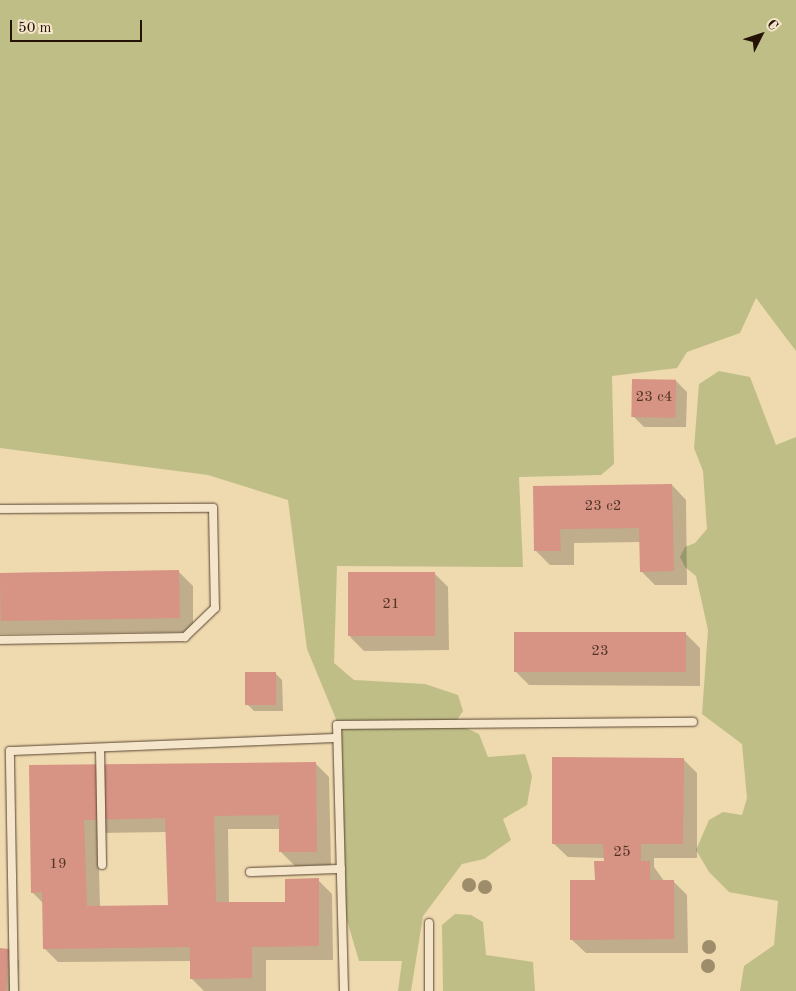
<!DOCTYPE html>
<html>
<head>
<meta charset="utf-8">
<style>
	body { margin:0 }
	#map { position:relative; width:796px; height:991px; overflow:hidden; background:#efd9af; font-family:"Old Standard TT",serif }
	div>[style] { position:absolute }
	[style*='--x'] { left:calc(var(--x)*1px); top:calc(var(--y)*1px); width:calc(var(--w)*1px); rotate:calc(var(--a)*1deg) }
	.green>* { inset:0; background:#bfbe87 }
	.shadow>* { inset:0; background:#0003 }
	.building>* { inset:0; background:#d79383; transform-origin:0 0 }
	.roads { filter:drop-shadow(0 0 1px #574430) drop-shadow(0 0 1px #574430) }
	.service>* { height:8px; margin:-4px; padding:0 4px; transform-origin:4px; border-radius:4px; background:#f5e6cb }
	.trees>* { width:14px; height:14px; margin:-7px; border-radius:50%; background:#9d8d6b }
	span { translate:-50% -50%; white-space:nowrap; text-align:center; line-height:1.15; -webkit-text-stroke:5px #f5e6cb; paint-order:stroke }
	.number-label { font-size:15px; color:#513325 }
	.number-label span { -webkit-text-stroke-width:0 }
	.north { position:absolute; left:736px; top:10px; width:50px; height:50px; -webkit-text-stroke:4px #f5e6cb; paint-order:stroke; rotate:49deg; font-size:14px; font-weight:700; line-height:20px; text-align:center; color:#241306 }
	.north::after { content:''; display:block; margin:auto; width:18px; height:22px; background:#241306; clip-path:polygon(50% 0,100% 100%,50% 72%,0 100%) }
	.scale { position:absolute; left:10px; top:20px; width:132px; height:22px; box-sizing:border-box; border:2px solid #241306; border-top:0; padding-left:6px; font-size:15px; line-height:18px; white-space:nowrap; color:#241306; -webkit-text-stroke:4px #f5e6cb; paint-order:stroke }
</style>
</head>
<body>
<div id="map">
	<div class="green">
		<i style="clip-path:polygon(0 0,796px 0,796px 351px,756px 298px,740px 333px,687px 352px,677px 368px,612px 376px,614px 464px,601px 475px,519px 477px,523px 567px,337px 566px,334px 663px,354px 680px,425px 684px,458px 695px,463px 711px,455px 723px,479px 734px,488px 757px,525px 754px,532px 776px,527px 805px,503px 819px,511px 840px,484px 859px,462px 864px,423px 916px,411px 991px,398px 991px,402px 961px,359px 961px,346px 917px,338px 724px,307px 649px,288px 500px,208px 475px,0 448px)"></i>
		<i style="clip-path:polygon(719px 371px,750px 377px,776px 445px,796px 437px,796px 991px,740px 991px,744px 966px,774px 945px,778px 901px,729px 892px,709px 872px,696px 850px,709px 820px,723px 812px,742px 815px,747px 798px,742px 744px,702px 714px,708px 630px,696px 576px,685px 567px,680px 557px,685px 547px,695px 543px,707px 529px,703px 471px,694px 448px,699px 384px)"></i>
		<i style="clip-path:polygon(455px 914px,471px 915px,483px 922px,486px 955px,533px 962px,535px 991px,443px 991px,442px 925px)"></i>
	</div>
	<div class="shadow">
		<i style="clip-path:polygon(676px 381px,687px 392px,686px 427px,644px 427px,633px 416px)"></i>
		<i style="clip-path:polygon(672px 485px,686px 500px,687px 585px,655px 585px,641px 571px,641px 542px,574px 543px,574px 565px,550px 565px,536px 551px,535px 487px)"></i>
		<i style="clip-path:polygon(179px 572px,193px 586px,193px 632px,0 634px,0 573px)"></i>
		<i style="clip-path:polygon(434px 573px,448px 587px,449px 650px,364px 651px,350px 637px)"></i>
		<i style="clip-path:polygon(686px 634px,700px 648px,700px 686px,529px 685px,515px 671px)"></i>
		<i style="clip-path:polygon(275px 673px,282px 680px,283px 711px,254px 711px,247px 704px)"></i>
		<i style="clip-path:polygon(683px 759px,697px 773px,697px 858px,654px 858px,654px 867px,664px 881px,673px 881px,687px 895px,688px 953px,586px 953px,571px 939px,605px 858px,568px 857px,553px 843px)"></i>
		<i style="clip-path:polygon(evenodd,315px 763px,329px 777px,331px 865px,295px 866px,281px 852px,280px 829px,228px 829px,229px 904px,286px 903px,318px 880px,332px 894px,333px 960px,266px 960px,266px 991px,204px 991px,191px 978px,191px 961px,58px 962px,44px 948px,44px 904px,32px 892px,30px 766px,315px 763px,167px 832px,169px 906px,100px 907px,98px 833px,167px 832px)"></i>
		<i style="clip-path:polygon(0 949px,9px 950px,19px 961px,17px 991px,0 991px)"></i>
	</div>
	<div class="building">
		<i style="left:632px;top:379px;width:44px;height:38px;rotate:1deg"></i>
		<i style="clip-path:polygon(672px 484px,674px 571px,640px 572px,639px 528px,560px 529px,561px 551px,534px 551px,533px 486px)"></i>
		<i style="left:179px;top:570px;width:48px;height:179px;rotate:89deg"></i>
		<i style="left:435px;top:572px;width:64px;height:87px;rotate:90deg"></i>
		<i style="left:514px;top:632px;width:172px;height:40px"></i>
		<i style="left:245px;top:672px;width:31px;height:33px"></i>
		<i style="clip-path:polygon(552px 757px,684px 758px,683px 844px,641px 844px,641px 861px,650px 861px,650px 880px,674px 880px,674px 939px,570px 940px,570px 880px,595px 880px,594px 861px,604px 861px,603px 844px,552px 844px)"></i>
		<i style="clip-path:polygon(evenodd,316px 762px,317px 852px,279px 852px,279px 815px,214px 816px,216px 902px,285px 902px,285px 879px,319px 878px,319px 946px,252px 947px,252px 978px,190px 979px,190px 947px,43px 949px,42px 892px,31px 893px,29px 765px,316px 762px,165px 818px,168px 905px,87px 906px,84px 820px,165px 818px)"></i>
		<i style="clip-path:polygon(0 948px,9px 949px,6px 991px,0 991px)"></i>
	</div>
	<div class="roads">
		<div class="service">
			<i style="--x:0;--y:509;--w:213;--a:-0.3"></i>
			<i style="--x:213;--y:508;--w:100;--a:88.9"></i>
			<i style="--x:215;--y:608;--w:42;--a:136"></i>
			<i style="--x:185;--y:637;--w:185;--a:179.1"></i>
			<i style="--x:100;--y:748;--w:117;--a:89"></i>
			<i style="--x:250;--y:872;--w:91;--a:-1.9"></i>
			<i style="--x:14;--y:991;--w:240;--a:-91"></i>
			<i style="--x:10;--y:751;--w:327;--a:-2.3"></i>
			<i style="--x:344;--y:991;--w:266;--a:-91.5"></i>
			<i style="--x:337;--y:725;--w:356;--a:-0.5"></i>
			<i style="--x:429;--y:991;--w:68;--a:-90"></i>
		</div>
	</div>
	<div class="trees">
		<i style="left:469px;top:885px"></i>
		<i style="left:485px;top:887px"></i>
		<i style="left:709px;top:947px"></i>
		<i style="left:708px;top:966px"></i>
	</div>
	<div class="number-label">
		<span style="left:654px;top:398px">23 с4</span>
		<span style="left:603px;top:507px">23 с2</span>
		<span style="left:391px;top:605px">21</span>
		<span style="left:600px;top:652px">23</span>
		<span style="left:622px;top:853px">25</span>
		<span style="left:58px;top:865px">19</span>
	</div>
	<div class="north">С</div>
	<div class="scale">50 m</div>
</div>
</body>
</html>
